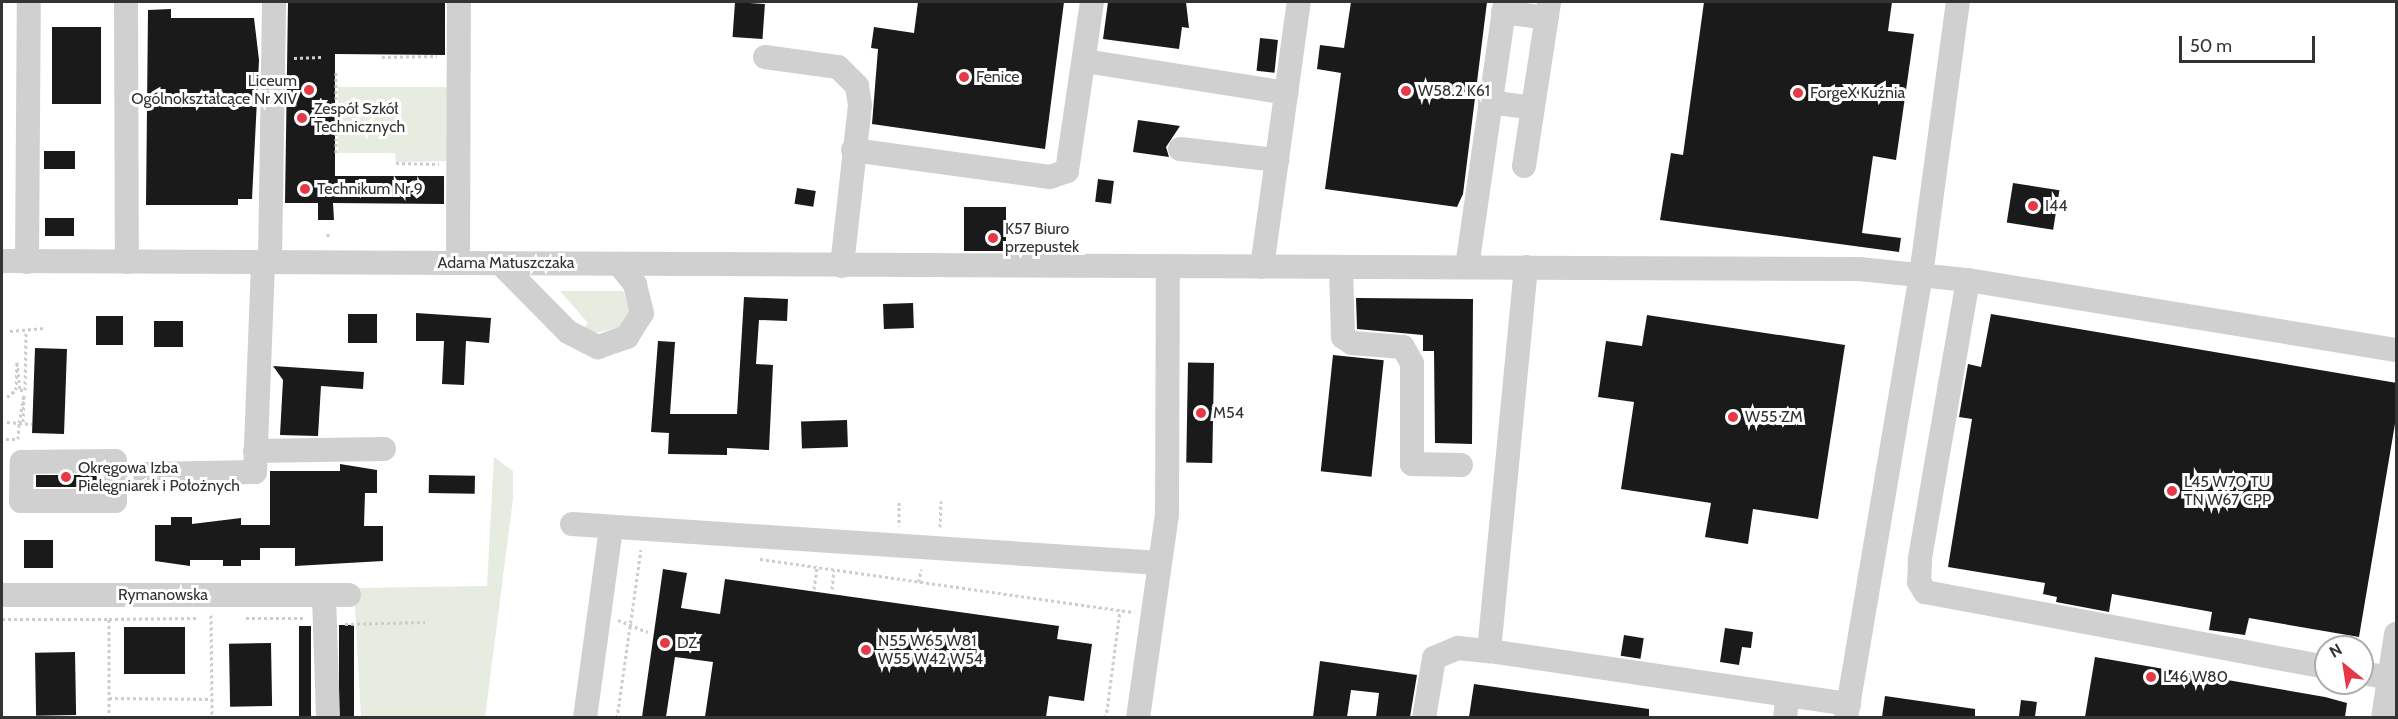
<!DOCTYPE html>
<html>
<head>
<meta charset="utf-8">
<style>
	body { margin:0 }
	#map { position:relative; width:2398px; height:719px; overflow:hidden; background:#fff; font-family:Cabin,sans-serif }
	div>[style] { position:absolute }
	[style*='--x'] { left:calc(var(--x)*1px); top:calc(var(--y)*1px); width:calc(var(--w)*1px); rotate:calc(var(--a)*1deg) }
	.green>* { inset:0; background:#e6ecdf }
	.building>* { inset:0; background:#1a1a1a; transform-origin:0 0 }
	.path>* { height:3px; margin-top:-1.5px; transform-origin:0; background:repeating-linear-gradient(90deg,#cdcdcd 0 3px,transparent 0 6px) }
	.minor>* { height:24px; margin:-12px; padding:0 12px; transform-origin:12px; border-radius:12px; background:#d0d0d0 }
	.dots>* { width:16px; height:16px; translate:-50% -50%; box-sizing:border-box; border:3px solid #fff; border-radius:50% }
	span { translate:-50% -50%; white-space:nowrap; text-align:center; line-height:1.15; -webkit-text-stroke:6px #fff; paint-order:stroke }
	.poi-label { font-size:16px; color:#333 }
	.left { translate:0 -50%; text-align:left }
	.right { translate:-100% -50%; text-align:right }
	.street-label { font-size:16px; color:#333 }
	.frame { position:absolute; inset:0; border:3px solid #333; pointer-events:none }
	.north { position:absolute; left:2314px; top:635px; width:60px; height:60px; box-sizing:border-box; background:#fff; border:2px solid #adadad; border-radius:50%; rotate:330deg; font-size:16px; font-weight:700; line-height:24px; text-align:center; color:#333 }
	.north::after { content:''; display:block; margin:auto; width:21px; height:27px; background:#e63946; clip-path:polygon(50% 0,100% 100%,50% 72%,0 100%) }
	.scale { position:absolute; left:2179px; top:36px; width:136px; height:27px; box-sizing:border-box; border:3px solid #333; border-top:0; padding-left:8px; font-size:18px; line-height:21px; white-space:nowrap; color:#333; -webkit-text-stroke:4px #fff; paint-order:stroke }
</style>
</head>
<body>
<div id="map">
	<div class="green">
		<i style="clip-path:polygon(338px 87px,453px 87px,453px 161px,396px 162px,395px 153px,338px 153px)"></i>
		<i style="clip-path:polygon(560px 291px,623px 291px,630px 310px,621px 327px,595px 333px,584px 328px,588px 323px)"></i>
		<i style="clip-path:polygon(494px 457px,513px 471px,513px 499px,485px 717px,361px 717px,354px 588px,487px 586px)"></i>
	</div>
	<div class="building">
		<i style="clip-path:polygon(288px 2px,445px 2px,445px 55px,335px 54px,335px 176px,444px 176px,444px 204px,333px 203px,334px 220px,318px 220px,318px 203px,285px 203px)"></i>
		<i style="left:735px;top:2px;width:30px;height:35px;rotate:4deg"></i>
		<i style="clip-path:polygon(918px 2px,1064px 2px,1045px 149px,872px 124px,878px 49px,871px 48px,874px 27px,914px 33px)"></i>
		<i style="clip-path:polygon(1108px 2px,1186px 2px,1189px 28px,1182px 27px,1179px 49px,1103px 39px)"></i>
		<i style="clip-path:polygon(1351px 2px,1487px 2px,1463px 194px,1457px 207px,1325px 189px,1341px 73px,1317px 69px,1320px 45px,1344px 48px)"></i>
		<i style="clip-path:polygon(1704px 2px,1892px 2px,1888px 31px,1914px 34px,1896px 160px,1873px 156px,1862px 233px,1901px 238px,1899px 252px,1660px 220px,1671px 153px,1683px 155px)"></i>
		<i style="clip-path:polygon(171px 9px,171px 18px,254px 18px,259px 60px,252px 199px,238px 199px,238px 205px,146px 205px,148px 10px)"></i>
		<i style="left:52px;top:27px;width:49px;height:77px"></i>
		<i style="left:1260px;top:38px;width:18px;height:33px;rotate:6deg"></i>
		<i style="clip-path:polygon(1138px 120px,1180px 126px,1166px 147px,1169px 157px,1133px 152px)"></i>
		<i style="left:44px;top:151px;width:31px;height:18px"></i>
		<i style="left:1098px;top:179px;width:16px;height:23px;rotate:7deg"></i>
		<i style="left:2013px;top:183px;width:47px;height:40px;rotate:9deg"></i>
		<i style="left:797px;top:188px;width:19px;height:16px;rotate:9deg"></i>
		<i style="left:964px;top:207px;width:42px;height:44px"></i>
		<i style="left:45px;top:218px;width:29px;height:18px"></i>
		<i style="clip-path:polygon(744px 297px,788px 299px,787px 321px,759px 320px,756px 364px,773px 365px,769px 450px,727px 448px,727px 455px,668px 454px,669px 433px,651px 432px,658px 341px,675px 342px,670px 414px,737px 414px)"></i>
		<i style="clip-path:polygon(1356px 298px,1473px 299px,1472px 444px,1435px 443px,1434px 351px,1423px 351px,1423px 335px,1357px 329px)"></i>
		<i style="left:913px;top:303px;width:25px;height:30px;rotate:88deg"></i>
		<i style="clip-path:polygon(416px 313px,491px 318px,489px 343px,466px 341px,464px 385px,442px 384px,444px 341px,416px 341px)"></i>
		<i style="left:348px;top:314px;width:29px;height:29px"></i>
		<i style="clip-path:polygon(1991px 314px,2397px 383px,2397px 412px,2359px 637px,2249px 618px,2245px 635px,2209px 630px,2212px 612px,2112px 594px,2109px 612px,2056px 602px,2057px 597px,2043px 594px,2045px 583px,1948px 567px,1972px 419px,1959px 417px,1968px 364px,1981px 367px)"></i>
		<i style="clip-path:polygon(1647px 315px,1845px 345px,1818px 519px,1753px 509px,1748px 544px,1705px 537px,1711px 503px,1621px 489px,1634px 402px,1598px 397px,1606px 341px,1642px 346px)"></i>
		<i style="left:96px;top:316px;width:27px;height:29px"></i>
		<i style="left:154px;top:321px;width:29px;height:26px"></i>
		<i style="left:35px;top:348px;width:32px;height:85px;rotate:2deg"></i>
		<i style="left:1333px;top:355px;width:51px;height:117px;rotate:6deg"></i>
		<i style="left:1214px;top:363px;width:100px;height:26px;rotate:91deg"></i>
		<i style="clip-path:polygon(273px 366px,364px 372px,363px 389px,321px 386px,318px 436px,280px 435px,283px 380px)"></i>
		<i style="left:847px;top:420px;width:27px;height:46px;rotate:88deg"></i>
		<i style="clip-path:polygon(340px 464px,377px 470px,377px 493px,365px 493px,364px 526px,383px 526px,383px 561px,295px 566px,295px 548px,260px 548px,260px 560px,241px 560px,241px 566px,223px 566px,223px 560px,190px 560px,190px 566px,155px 561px,155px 525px,171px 525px,171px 517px,192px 517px,192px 524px,241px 518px,241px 525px,270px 525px,270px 471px,340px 471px)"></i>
		<i style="left:101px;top:475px;width:12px;height:65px;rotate:90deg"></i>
		<i style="left:429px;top:475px;width:46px;height:18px;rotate:1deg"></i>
		<i style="left:24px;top:540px;width:29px;height:28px"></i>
		<i style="clip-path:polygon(663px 569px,687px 573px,681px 608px,720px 614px,725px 579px,1059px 626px,1057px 639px,1092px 644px,1084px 701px,1049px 696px,1046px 717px,705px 717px,713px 662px,675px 657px,666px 717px,642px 717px)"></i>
		<i style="left:339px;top:625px;width:15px;height:92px"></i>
		<i style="left:299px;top:626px;width:12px;height:91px"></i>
		<i style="left:124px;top:627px;width:61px;height:47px"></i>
		<i style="clip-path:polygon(1725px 628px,1753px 632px,1751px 648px,1742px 647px,1739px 665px,1720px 662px)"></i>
		<i style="left:1624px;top:635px;width:20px;height:21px;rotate:9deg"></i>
		<i style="left:271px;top:643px;width:63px;height:42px;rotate:89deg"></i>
		<i style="left:75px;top:652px;width:63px;height:40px;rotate:89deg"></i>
		<i style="clip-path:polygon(2095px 657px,2325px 697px,2347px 703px,2345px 717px,2085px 717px)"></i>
		<i style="clip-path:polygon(1320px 661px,1417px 675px,1410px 717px,1376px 717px,1379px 693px,1351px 690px,1347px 717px,1313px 717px)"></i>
		<i style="clip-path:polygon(1474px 684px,1649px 709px,1649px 717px,1469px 717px)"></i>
		<i style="clip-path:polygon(1885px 696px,1975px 709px,1975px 717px,1882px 717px)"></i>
		<i style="left:2021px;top:700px;width:16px;height:17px;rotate:7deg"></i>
	</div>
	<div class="path">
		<i style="--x:382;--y:57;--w:55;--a:-1"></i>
		<i style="--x:294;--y:58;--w:28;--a:-2"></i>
		<i style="--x:336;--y:153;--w:82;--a:-90"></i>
		<i style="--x:396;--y:163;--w:43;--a:1.3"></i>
		<i style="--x:328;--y:233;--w:4;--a:90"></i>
		<i style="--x:10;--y:331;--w:35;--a:-5"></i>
		<i style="--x:7;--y:397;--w:11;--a:-38"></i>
		<i style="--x:16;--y:390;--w:28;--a:-88"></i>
		<i style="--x:17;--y:362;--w:28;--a:84"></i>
		<i style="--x:20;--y:390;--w:5;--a:0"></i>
		<i style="--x:25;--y:390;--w:59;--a:-89"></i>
		<i style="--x:7;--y:422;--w:12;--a:5"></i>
		<i style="--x:19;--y:423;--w:28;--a:-80"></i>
		<i style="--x:24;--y:395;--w:28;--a:92"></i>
		<i style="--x:6;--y:439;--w:12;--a:0"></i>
		<i style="--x:18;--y:439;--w:16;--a:-86"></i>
		<i style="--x:19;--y:423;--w:13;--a:4"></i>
		<i style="--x:899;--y:502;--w:24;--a:90"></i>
		<i style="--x:940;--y:527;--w:26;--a:-88"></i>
		<i style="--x:760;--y:559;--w:378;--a:8.1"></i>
		<i style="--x:919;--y:582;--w:13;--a:-81"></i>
		<i style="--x:814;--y:589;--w:22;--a:-82"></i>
		<i style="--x:832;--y:589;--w:19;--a:-84"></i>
		<i style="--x:211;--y:615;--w:103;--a:89.4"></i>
		<i style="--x:246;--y:618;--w:59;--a:0"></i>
		<i style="--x:2;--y:619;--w:107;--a:0"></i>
		<i style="--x:618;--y:620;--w:32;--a:22"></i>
		<i style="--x:345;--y:624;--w:80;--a:-1.4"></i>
		<i style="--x:109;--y:698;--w:103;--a:0.6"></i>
		<i style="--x:109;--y:718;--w:99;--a:-90"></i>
		<i style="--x:109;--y:619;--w:88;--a:-0.7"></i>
		<i style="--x:617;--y:718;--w:170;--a:-81.9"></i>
		<i style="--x:1106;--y:718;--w:109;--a:-82.6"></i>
	</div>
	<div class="minor">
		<i style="--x:126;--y:2;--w:260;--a:89.8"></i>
		<i style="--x:1503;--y:12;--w:44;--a:7.8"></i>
		<i style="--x:765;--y:57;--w:74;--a:7.8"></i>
		<i style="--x:838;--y:67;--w:27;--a:45"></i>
		<i style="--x:857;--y:86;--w:19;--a:81"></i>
		<i style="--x:860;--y:105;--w:162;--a:96.4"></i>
		<i style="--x:1085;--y:61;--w:204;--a:9"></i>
		<i style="--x:1490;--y:102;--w:43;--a:7.9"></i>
		<i style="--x:1180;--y:149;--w:98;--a:6.5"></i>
		<i style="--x:853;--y:150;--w:199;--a:7.8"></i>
		<i style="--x:1050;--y:177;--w:18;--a:-19"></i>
		<i style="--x:1067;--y:171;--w:171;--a:-81.6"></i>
		<i style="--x:1524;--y:166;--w:166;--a:-81.3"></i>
		<i style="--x:2;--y:261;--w:1857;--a:0.25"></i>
		<i style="--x:1859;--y:269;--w:110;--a:5.8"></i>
		<i style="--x:1968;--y:280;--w:434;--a:9.3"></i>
		<i style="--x:270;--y:261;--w:259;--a:-89.1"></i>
		<i style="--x:27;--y:262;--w:260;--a:-89.6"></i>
		<i style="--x:458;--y:263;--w:261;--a:-89.8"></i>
		<i style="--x:501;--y:264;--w:95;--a:45.4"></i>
		<i style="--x:568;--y:332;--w:34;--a:27"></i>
		<i style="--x:598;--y:347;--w:31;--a:-19"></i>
		<i style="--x:627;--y:337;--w:28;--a:-58"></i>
		<i style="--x:642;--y:313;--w:30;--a:-104"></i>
		<i style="--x:635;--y:284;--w:26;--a:-129"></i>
		<i style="--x:1262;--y:267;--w:268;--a:-82.1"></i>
		<i style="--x:1341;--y:267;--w:70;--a:88.4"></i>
		<i style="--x:1343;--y:337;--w:11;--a:34"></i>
		<i style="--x:1352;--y:343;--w:51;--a:4.5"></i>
		<i style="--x:1403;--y:347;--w:18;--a:61"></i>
		<i style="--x:1412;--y:363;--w:101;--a:90"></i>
		<i style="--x:1412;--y:464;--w:49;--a:1.2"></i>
		<i style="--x:1467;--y:267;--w:268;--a:-81.8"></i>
		<i style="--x:1526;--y:267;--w:386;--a:95.5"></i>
		<i style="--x:1489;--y:651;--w:364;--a:8.4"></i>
		<i style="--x:1968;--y:280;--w:283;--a:99.8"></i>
		<i style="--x:1920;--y:559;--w:23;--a:92"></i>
		<i style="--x:1919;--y:582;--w:12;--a:59"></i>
		<i style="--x:1925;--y:592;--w:408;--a:10.6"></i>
		<i style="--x:255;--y:451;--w:129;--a:-0.9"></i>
		<i style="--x:115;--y:461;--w:40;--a:90"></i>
		<i style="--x:115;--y:501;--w:94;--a:180"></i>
		<i style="--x:21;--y:501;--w:39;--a:-89"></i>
		<i style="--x:22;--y:462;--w:93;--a:-0.6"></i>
		<i style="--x:145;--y:474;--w:110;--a:-1"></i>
		<i style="--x:255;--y:472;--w:211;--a:-87.8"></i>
		<i style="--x:572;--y:524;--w:589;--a:3.79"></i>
		<i style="--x:2;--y:595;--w:347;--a:0"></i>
		<i style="--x:324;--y:596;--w:122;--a:88.1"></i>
		<i style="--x:2362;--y:673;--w:28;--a:10"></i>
		<i style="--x:585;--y:718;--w:192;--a:-82.2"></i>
		<i style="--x:1138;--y:718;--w:205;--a:-81.9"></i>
		<i style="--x:1167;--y:515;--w:247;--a:-89.8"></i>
		<i style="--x:1424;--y:718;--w:61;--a:-80.5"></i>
		<i style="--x:1434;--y:658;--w:26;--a:-23"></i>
		<i style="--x:1458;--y:648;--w:31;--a:6"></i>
		<i style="--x:1785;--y:718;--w:23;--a:-83"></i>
		<i style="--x:1846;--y:718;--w:449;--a:-80.4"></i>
		<i style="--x:1921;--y:275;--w:275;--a:-82.3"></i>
		<i style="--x:2383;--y:718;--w:85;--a:-81.2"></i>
	</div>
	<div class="dots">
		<i style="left:964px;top:77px;background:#e63946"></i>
		<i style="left:309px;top:90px;background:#e63946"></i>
		<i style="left:1406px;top:91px;background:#e63946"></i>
		<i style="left:1798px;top:93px;background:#e63946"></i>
		<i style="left:302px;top:118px;background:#e63946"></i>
		<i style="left:305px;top:189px;background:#e63946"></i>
		<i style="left:2033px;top:206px;background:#e63946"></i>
		<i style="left:993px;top:238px;background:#e63946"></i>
		<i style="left:1201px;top:413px;background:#e63946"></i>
		<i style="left:1733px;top:417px;background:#e63946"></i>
		<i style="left:66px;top:477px;background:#e63946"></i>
		<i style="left:2172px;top:491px;background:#e63946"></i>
		<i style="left:665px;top:643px;background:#e63946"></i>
		<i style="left:866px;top:650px;background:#e63946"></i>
		<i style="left:2151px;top:677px;background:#e63946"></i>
	</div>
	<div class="poi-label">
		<span class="left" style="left:976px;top:77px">Fenice</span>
		<span class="right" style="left:297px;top:90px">Liceum<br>Ogólnokształcące Nr XIV</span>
		<span class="left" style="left:1418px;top:91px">W58.2 K61</span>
		<span class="left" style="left:1810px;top:93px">ForgeX Kuźnia</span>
		<span class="left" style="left:314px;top:118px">Zespół Szkół<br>Technicznych</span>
		<span class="left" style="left:317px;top:189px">Technikum Nr 9</span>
		<span class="left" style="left:2045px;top:206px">I44</span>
		<span class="left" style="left:1005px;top:238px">K57 Biuro<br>przepustek</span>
		<span class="left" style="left:1213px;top:413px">M54</span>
		<span class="left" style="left:1745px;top:417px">W55 ZM</span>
		<span class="left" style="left:78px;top:477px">Okręgowa Izba<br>Pielęgniarek i Położnych</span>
		<span class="left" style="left:2184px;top:491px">L45 W70 TU<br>TN W67 CPP</span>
		<span class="left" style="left:878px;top:650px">N55 W65 W81<br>W55 W42 W54</span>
		<span class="left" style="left:677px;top:643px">DZ</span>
		<span class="left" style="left:2163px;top:677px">L46 W80</span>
	</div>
	<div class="street-label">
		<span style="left:506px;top:263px">Adama Matuszczaka</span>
		<span style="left:163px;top:595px">Rymanowska</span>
	</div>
	<div class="frame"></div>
	<div class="north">N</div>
	<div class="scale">50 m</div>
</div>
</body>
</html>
